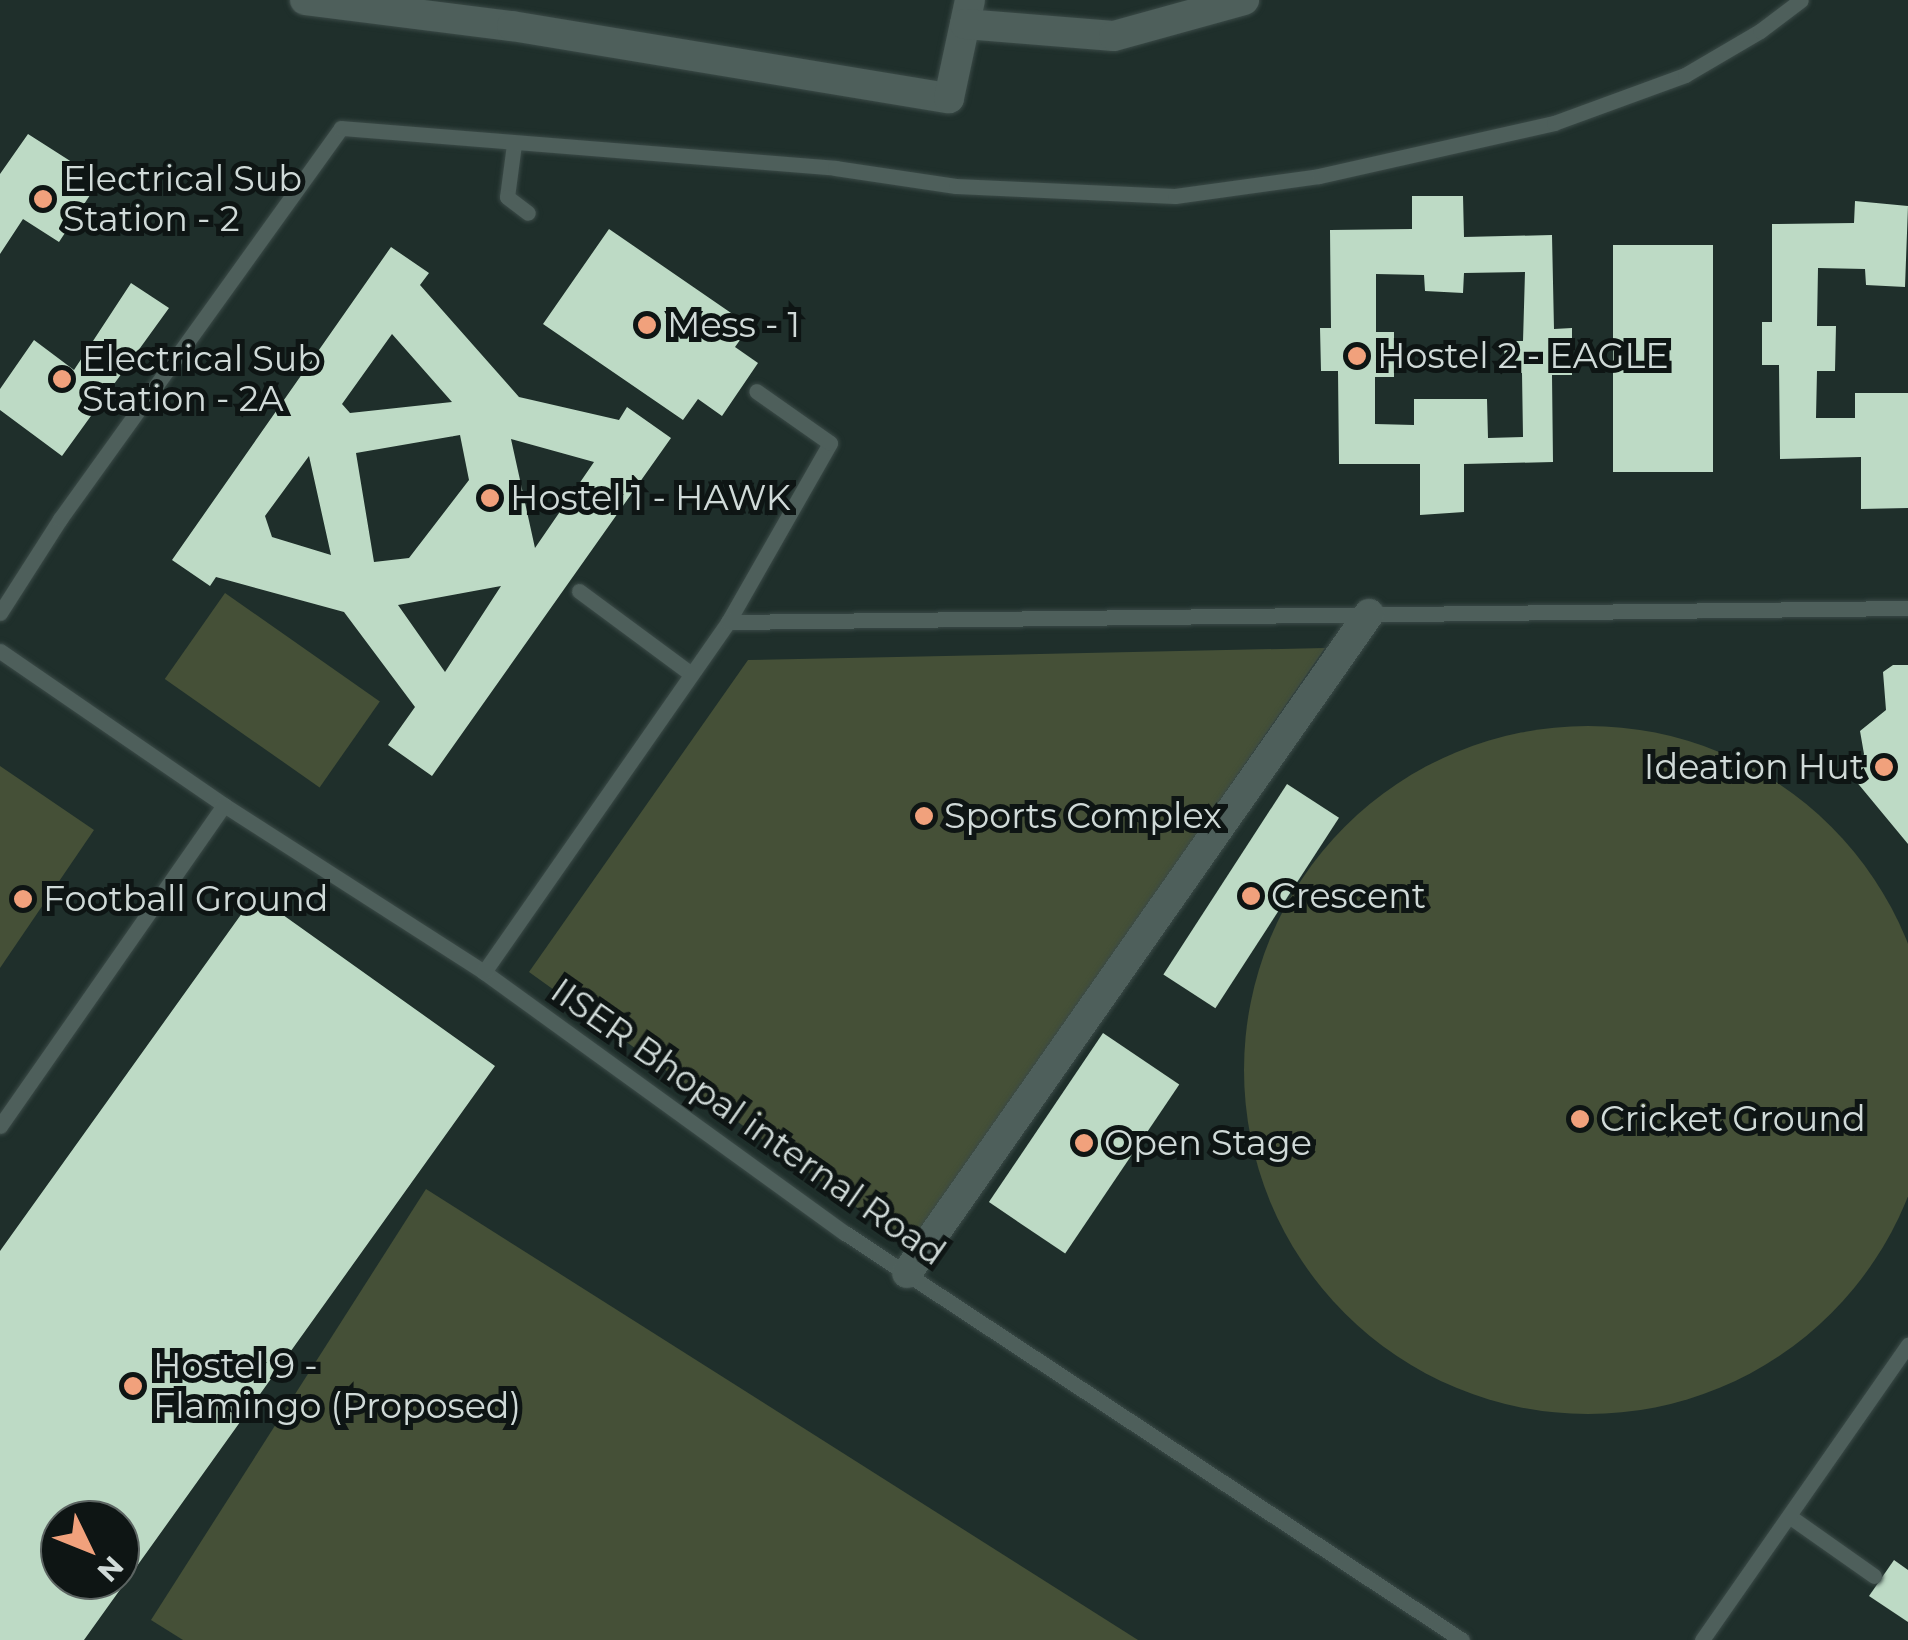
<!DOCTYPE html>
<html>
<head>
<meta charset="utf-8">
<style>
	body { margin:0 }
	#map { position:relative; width:1908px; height:1640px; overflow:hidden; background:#1f2f2b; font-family:Montserrat,sans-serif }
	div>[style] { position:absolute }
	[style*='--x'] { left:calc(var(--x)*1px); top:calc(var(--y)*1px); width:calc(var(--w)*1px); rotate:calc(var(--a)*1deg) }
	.green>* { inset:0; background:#455037; transform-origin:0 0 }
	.round { border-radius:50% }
	.building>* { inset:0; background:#bddac5; transform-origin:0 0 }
	.roads { filter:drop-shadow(0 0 2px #3b4a47) drop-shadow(0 0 2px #3b4a47) }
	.lane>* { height:15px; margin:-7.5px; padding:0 7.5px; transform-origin:7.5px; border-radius:7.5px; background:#4e5f5b }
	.street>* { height:30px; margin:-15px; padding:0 15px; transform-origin:15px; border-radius:15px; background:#4e5f5b }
	.dots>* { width:28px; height:28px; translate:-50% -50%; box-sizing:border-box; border:5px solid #0e1514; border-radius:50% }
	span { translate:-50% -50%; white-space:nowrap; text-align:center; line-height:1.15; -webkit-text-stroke:10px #0e1514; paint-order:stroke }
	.poi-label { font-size:35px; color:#d0dad8 }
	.left { translate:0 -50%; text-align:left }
	.right { translate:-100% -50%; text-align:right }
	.street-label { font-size:35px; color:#d0dad8 }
	.north { position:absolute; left:40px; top:1500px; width:100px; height:100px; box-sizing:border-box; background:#0e1514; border:2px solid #5c6462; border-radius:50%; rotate:133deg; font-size:28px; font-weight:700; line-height:40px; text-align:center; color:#d0dad8 }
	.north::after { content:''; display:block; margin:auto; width:35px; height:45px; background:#f1a17c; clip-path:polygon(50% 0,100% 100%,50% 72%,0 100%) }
</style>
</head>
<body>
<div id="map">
	<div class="green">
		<i style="left:225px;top:593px;width:189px;height:105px;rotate:35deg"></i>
		<i style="clip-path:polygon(1325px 648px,912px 1247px,529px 972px,748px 660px)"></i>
		<i class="round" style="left:1244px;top:726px;width:688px;height:688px"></i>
		<i style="clip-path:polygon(0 766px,94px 830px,0 968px)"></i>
		<i style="clip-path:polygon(426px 1189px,1138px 1640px,183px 1640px,151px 1620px)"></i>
	</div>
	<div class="building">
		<i style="clip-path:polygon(28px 134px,100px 180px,59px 242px,23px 219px,0 254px,0 174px)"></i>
		<i style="clip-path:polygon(evenodd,1412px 196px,1463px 196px,1464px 237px,1552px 235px,1554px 329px,1572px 328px,1572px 375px,1552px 375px,1553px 462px,1464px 464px,1464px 512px,1420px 515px,1420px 464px,1339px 464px,1338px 371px,1321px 371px,1320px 328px,1331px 328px,1330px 230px,1412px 229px,1412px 196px,1525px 272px,1523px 341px,1504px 341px,1505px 373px,1522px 373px,1523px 437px,1488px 438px,1487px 399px,1414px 399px,1414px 425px,1375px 424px,1375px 377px,1394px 377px,1394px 332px,1376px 332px,1376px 274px,1424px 275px,1425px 291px,1463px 293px,1464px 273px,1525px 272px)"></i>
		<i style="clip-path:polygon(1855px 201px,1908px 206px,1905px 287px,1866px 285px,1865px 269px,1818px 268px,1817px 326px,1836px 326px,1835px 371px,1817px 371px,1816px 418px,1855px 418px,1855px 393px,1908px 393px,1908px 508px,1861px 509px,1861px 457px,1780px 459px,1779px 365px,1762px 365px,1762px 322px,1772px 322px,1772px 224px,1854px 223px)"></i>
		<i style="clip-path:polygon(609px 229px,750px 326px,735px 347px,758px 363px,722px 416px,698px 399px,683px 420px,543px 324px)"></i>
		<i style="left:1613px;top:245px;width:100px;height:227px"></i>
		<i style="clip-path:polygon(evenodd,391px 247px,429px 273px,420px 285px,519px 397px,619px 420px,627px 407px,671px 438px,432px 776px,388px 745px,415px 707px,344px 612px,216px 577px,210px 586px,172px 560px,391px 247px,392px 334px,452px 402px,350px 413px,342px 404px,392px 334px,391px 247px,460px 435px,469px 480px,409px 558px,374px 562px,356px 453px,460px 435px,391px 247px,511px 439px,594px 462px,535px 548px,511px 439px,391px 247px,309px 456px,331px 555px,272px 537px,265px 516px,309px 456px,391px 247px,501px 586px,445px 672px,398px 605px,501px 586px)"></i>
		<i style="clip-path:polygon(131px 283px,169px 308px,62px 456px,0 410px,0 389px,34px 340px,74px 370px)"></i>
		<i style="clip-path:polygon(1893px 665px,1908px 665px,1908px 844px,1855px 780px,1864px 754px,1860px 731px,1886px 710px,1883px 672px)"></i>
		<i style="left:1287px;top:784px;width:62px;height:227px;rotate:33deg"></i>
		<i style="clip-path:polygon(evenodd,255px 895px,495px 1066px,84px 1640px,0 1640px,0 1251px,255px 895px,60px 1520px,120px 1520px,120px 1580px,60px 1580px,60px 1520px)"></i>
		<i style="left:1103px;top:1033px;width:92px;height:204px;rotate:34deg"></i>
		<i style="clip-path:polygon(1894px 1560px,1908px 1570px,1908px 1622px,1869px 1596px)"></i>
	</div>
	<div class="roads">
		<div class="lane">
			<i style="--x:514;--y:144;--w:53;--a:97.5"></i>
			<i style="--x:507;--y:197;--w:26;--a:37"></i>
			<i style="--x:579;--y:591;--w:139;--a:36.5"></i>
			<i style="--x:0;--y:613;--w:112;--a:-57.4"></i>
			<i style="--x:60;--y:519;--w:481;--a:-54.3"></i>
			<i style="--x:341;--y:128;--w:496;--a:4.6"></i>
			<i style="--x:835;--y:168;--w:122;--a:8.5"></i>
			<i style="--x:956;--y:186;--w:219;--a:2.6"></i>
			<i style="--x:1175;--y:196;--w:145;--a:-7.9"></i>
			<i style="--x:1319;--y:176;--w:241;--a:-12.7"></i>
			<i style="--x:1554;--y:123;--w:140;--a:-20.1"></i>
			<i style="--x:1685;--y:75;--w:87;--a:-30.4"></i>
			<i style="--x:1760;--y:31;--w:51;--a:-37.1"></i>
			<i style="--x:728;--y:622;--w:206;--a:-60.3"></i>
			<i style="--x:830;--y:443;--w:90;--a:-144.9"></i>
			<i style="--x:0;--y:651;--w:272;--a:34.5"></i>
			<i style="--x:224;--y:805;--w:309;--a:32.7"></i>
			<i style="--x:484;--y:972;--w:445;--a:35.9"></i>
			<i style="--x:845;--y:1233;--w:739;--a:33.41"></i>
			<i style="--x:484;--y:972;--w:427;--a:-55.1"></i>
			<i style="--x:728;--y:622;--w:1180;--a:-0.68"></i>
			<i style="--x:0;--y:1126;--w:391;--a:-55.1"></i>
			<i style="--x:1789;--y:1516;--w:104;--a:35.2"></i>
			<i style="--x:1702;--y:1640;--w:360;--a:-55.1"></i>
		</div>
		<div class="street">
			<i style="--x:305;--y:0;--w:209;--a:7.2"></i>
			<i style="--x:512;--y:26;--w:443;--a:9.4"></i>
			<i style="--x:949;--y:98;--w:100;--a:-77.9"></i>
			<i style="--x:965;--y:24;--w:149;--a:4.6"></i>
			<i style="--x:1114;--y:36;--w:135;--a:-15.5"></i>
			<i style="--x:907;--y:1273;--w:805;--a:-54.97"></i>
		</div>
	</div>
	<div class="dots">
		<i style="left:43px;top:199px;background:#f1a17c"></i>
		<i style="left:647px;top:325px;background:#f1a17c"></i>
		<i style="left:1357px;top:356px;background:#f1a17c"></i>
		<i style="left:62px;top:379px;background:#f1a17c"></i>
		<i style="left:490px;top:498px;background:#f1a17c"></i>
		<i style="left:1884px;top:767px;background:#f1a17c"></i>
		<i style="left:924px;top:816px;background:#f1a17c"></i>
		<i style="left:1251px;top:896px;background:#f1a17c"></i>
		<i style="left:23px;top:899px;background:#f1a17c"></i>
		<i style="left:1580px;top:1119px;background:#f1a17c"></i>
		<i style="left:1084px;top:1143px;background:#f1a17c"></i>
		<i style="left:133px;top:1386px;background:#f1a17c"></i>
	</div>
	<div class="poi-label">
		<span class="left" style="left:63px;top:199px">Electrical Sub<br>Station - 2</span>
		<span class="left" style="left:667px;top:325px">Mess - 1</span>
		<span class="left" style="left:1377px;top:356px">Hostel 2 - EAGLE</span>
		<span class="left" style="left:82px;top:379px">Electrical Sub<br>Station - 2A</span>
		<span class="left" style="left:510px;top:498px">Hostel 1 - HAWK</span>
		<span class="right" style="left:1864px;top:767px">Ideation Hut</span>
		<span class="left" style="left:944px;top:816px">Sports Complex</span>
		<span class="left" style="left:1271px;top:896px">Crescent</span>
		<span class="left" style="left:43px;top:899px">Football Ground</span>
		<span class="left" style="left:1600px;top:1119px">Cricket Ground</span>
		<span class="left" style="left:1104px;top:1143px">Open Stage</span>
		<span class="left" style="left:153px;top:1386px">Hostel 9 -<br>Flamingo (Proposed)</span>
	</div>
	<div class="street-label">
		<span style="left:748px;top:1122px;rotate:35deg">IISER Bhopal internal Road</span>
	</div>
	<div class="north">N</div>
</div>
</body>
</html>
